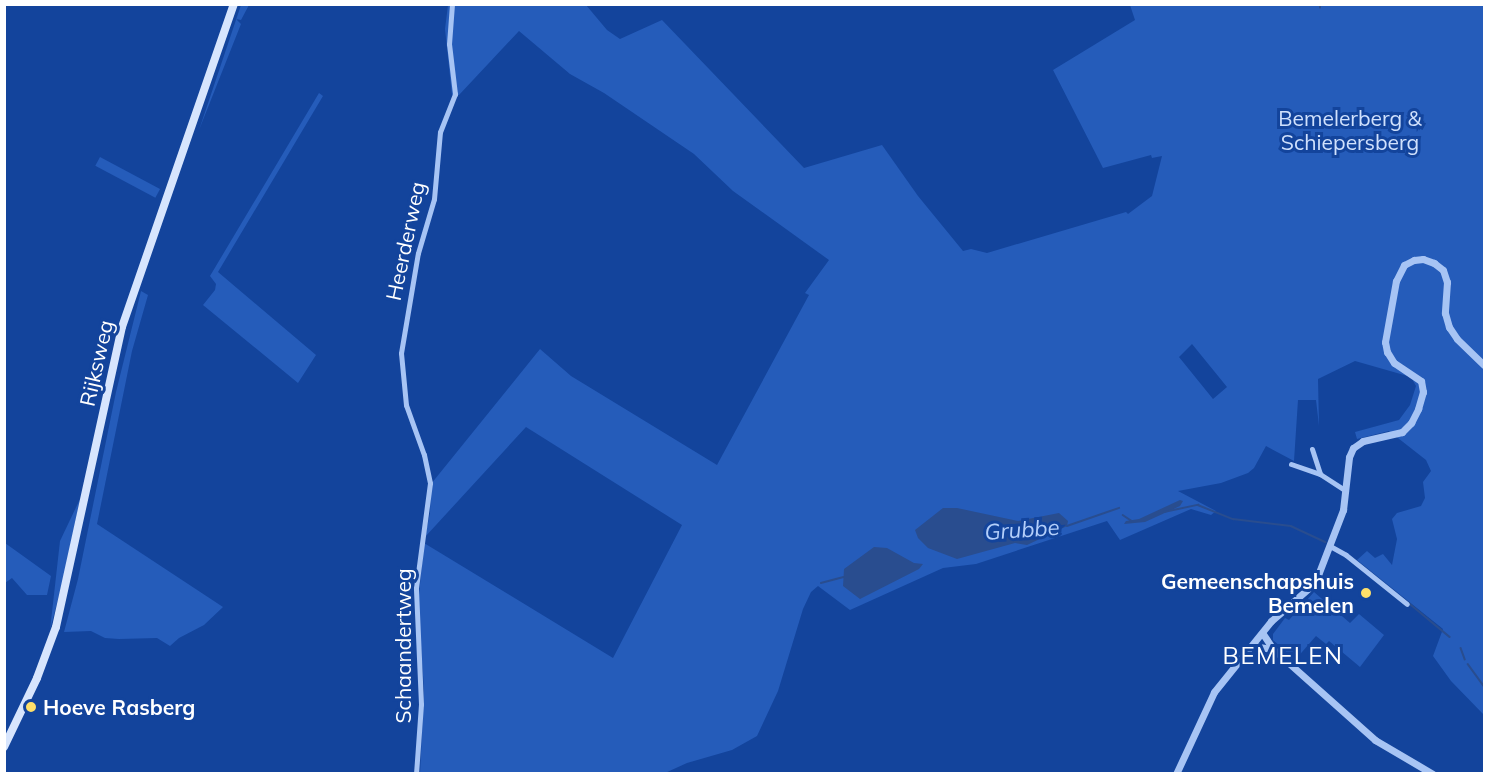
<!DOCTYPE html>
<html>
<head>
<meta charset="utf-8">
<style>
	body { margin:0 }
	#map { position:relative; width:1489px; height:778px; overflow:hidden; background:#13449c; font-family:Mulish,sans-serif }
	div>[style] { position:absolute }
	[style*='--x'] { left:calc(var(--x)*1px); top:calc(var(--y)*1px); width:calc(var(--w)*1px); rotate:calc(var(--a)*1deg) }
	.green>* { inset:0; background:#255cba; transform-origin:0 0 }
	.water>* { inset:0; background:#294d8f }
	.stream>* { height:1.5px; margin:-0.75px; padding:0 0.75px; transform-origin:0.75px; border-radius:0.75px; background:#294d8f }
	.minor>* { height:5px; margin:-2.5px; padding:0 2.5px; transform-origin:2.5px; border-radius:2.5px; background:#a7c4f4 }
	.tertiary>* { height:7px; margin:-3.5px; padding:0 3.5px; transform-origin:3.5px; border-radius:3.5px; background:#a7c4f4 }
	.secondary>* { height:8px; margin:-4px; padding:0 4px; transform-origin:4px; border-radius:4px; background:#d7e5fd }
	.dots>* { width:16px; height:16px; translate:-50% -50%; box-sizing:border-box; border:3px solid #13449c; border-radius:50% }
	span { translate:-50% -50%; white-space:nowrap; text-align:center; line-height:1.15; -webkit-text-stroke:6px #13449c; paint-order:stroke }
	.park-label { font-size:21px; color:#d0e1fd }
	.street-label { font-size:21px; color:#fff }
	.poi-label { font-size:21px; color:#fff; font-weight:700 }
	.right { translate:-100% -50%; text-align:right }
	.left { translate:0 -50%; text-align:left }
	.water-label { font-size:22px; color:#b4cffa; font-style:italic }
	.quarter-label { font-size:24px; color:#fff; letter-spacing:1.5px }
	.frame { position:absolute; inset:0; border:6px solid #fff; pointer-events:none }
</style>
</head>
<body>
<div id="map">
	<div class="green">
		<i style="clip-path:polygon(241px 5px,249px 5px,241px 20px,236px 19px,241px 24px,199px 130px)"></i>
		<i style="clip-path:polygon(evenodd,448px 5px,586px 5px,607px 30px,620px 39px,662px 20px,804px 168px,882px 145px,918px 196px,963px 251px,971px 249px,987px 253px,1126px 212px,1128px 214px,1152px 196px,1162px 156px,1152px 158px,1151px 155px,1103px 168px,1053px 70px,1135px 20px,1130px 5px,1484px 5px,1484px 715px,1451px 681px,1433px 656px,1443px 629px,1357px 560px,1367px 551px,1375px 558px,1383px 554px,1392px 565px,1397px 539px,1392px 519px,1397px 513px,1421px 506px,1425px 498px,1423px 482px,1431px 471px,1426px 460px,1389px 431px,1357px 439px,1355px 432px,1399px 420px,1410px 405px,1416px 386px,1411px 377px,1355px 361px,1318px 379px,1319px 426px,1316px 400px,1298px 400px,1294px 461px,1266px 446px,1254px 468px,1248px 473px,1221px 483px,1178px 491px,1216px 511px,1211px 515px,1191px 509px,1120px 540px,1107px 521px,976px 564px,943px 568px,850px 610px,818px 586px,811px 592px,803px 609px,778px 691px,757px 736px,732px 750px,687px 763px,665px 773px,420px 774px,424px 689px,418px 605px,424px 543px,613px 658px,682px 525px,526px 427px,425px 537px,430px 513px,431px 484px,540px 349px,571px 376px,717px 465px,809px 295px,805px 293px,829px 260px,733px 191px,694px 154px,604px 93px,570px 74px,519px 31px,459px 95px,452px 95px,445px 29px,448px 5px,1192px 344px,1227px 387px,1213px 399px,1179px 357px,1192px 344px)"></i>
		<i style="clip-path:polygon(319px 93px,323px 96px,218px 272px,316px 355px,298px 383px,203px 305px,215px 290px,216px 284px,210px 276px)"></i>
		<i style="left:100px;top:157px;width:68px;height:10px;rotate:28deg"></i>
		<i style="clip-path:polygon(141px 291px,148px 295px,132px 351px,97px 524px,223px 607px,204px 625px,179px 638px,170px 646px,157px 638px,119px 639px,105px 638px,91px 631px,64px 632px,78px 579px,116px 392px)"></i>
		<i style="clip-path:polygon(80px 499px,63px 580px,50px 630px,60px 541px)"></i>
		<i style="clip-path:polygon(5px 543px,51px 576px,47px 595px,27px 595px,12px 578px,5px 583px)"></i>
		<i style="clip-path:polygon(1314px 592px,1350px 623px,1359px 614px,1384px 635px,1360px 667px,1329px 641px,1326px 644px,1316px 636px,1295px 660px,1273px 640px,1273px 634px,1285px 618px,1289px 620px)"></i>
	</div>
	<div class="water">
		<i style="clip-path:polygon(1180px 500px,1183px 501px,1180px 506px,1145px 522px,1124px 524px,1126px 521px,1139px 519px)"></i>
		<i style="clip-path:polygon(943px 508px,957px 508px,1018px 521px,1059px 513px,1068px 521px,1067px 526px,1027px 545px,1015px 543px,957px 559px,928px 548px,918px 538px,915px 530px)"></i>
		<i style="clip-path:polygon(874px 547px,887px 548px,914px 563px,923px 564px,919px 569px,860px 599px,843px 586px,844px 569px)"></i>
	</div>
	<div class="stream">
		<i style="--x:1320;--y:8;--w:4;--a:-90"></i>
		<i style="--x:1164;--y:512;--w:35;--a:-12"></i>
		<i style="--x:1198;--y:505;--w:38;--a:22"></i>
		<i style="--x:1233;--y:519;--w:58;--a:6.9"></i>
		<i style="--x:1291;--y:526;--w:38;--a:25"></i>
		<i style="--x:1123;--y:515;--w:11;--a:34"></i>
		<i style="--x:1067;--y:526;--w:55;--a:-19.1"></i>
		<i style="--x:821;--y:583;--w:23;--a:-15"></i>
		<i style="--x:1409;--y:603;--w:53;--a:39.7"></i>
		<i style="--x:1461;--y:648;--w:12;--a:70"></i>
		<i style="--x:1468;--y:664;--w:27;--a:54"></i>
	</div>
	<div class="minor">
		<i style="--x:1312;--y:449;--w:26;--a:72"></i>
		<i style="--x:1291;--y:464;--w:31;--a:19"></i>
		<i style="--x:1320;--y:474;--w:31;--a:33"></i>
		<i style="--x:1330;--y:546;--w:18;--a:29"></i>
		<i style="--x:1346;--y:555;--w:78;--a:38.8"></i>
		<i style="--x:416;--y:774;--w:70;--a:-85.9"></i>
		<i style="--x:421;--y:704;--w:116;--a:-92.5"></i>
		<i style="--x:416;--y:588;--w:106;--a:-82.4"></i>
		<i style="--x:430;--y:483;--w:29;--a:-102"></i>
		<i style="--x:424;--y:455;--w:53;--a:-109.8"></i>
		<i style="--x:406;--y:405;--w:52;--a:-95.5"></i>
		<i style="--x:401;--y:353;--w:101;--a:-80.4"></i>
		<i style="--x:418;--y:253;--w:56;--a:-73.5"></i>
		<i style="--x:434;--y:199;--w:67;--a:-84.9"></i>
		<i style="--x:440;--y:132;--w:41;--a:-68.5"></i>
		<i style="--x:455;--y:94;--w:50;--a:-96.8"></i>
		<i style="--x:449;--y:44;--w:40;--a:-85.7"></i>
	</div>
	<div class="tertiary">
		<i style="--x:1263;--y:634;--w:18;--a:56"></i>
		<i style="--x:1273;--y:649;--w:137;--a:41.7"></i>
		<i style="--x:1375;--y:740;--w:67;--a:30.4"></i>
		<i style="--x:1253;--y:646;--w:20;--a:9"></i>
		<i style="--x:1176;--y:774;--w:90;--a:-65.1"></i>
		<i style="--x:1214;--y:692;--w:91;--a:-51.2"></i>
		<i style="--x:1271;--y:621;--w:50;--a:-41"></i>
		<i style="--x:1309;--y:588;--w:16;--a:-55"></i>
		<i style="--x:1318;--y:575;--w:70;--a:-69"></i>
		<i style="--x:1343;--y:510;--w:53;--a:-83.5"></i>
		<i style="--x:1349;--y:457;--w:10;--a:-66"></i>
		<i style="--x:1353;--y:448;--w:12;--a:-35"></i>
		<i style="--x:1363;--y:441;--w:40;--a:-13"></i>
		<i style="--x:1402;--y:432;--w:13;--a:-45"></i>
		<i style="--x:1411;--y:423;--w:16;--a:-63"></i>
		<i style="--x:1418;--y:409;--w:18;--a:-74"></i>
		<i style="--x:1423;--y:392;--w:11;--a:-100"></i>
		<i style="--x:1421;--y:381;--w:32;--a:-146"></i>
		<i style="--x:1394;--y:363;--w:13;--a:-122"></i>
		<i style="--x:1387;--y:352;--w:10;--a:-101"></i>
		<i style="--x:1385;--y:342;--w:62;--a:-79.8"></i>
		<i style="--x:1396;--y:281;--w:18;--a:-63"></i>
		<i style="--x:1404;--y:265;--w:11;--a:-27"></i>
		<i style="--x:1414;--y:260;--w:9;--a:-6"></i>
		<i style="--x:1423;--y:259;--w:12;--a:20"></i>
		<i style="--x:1434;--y:263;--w:11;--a:38"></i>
		<i style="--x:1443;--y:270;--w:13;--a:72"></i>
		<i style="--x:1447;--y:282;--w:31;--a:94"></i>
		<i style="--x:1445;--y:313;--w:15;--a:74"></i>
		<i style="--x:1449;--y:327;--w:14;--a:56"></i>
		<i style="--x:1457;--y:339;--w:37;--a:44"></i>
	</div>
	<div class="secondary">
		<i style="--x:4;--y:747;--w:76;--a:-64.4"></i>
		<i style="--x:37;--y:678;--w:54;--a:-69.6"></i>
		<i style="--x:56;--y:627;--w:307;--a:-77.6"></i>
		<i style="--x:122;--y:327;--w:342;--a:-70.9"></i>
	</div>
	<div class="dots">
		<i style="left:1366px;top:593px;background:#ffe06a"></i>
		<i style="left:31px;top:707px;background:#ffe06a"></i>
	</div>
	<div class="park-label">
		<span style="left:1350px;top:130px">Bemelerberg &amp;<br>Schiepersberg</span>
	</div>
	<div class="street-label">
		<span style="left:405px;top:241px;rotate:-78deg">Heerderweg</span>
		<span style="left:96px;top:363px;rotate:-77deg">Rijksweg</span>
		<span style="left:403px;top:646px;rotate:-90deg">Schaandertweg</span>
	</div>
	<div class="poi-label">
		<span class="right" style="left:1354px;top:593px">Gemeenschapshuis<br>Bemelen</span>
		<span class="left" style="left:43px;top:707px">Hoeve Rasberg</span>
	</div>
	<div class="water-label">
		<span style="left:1022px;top:530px;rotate:-4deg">Grubbe</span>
	</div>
	<div class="quarter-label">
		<span style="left:1283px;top:656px">BEMELEN</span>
	</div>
	<div class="frame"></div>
</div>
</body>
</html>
